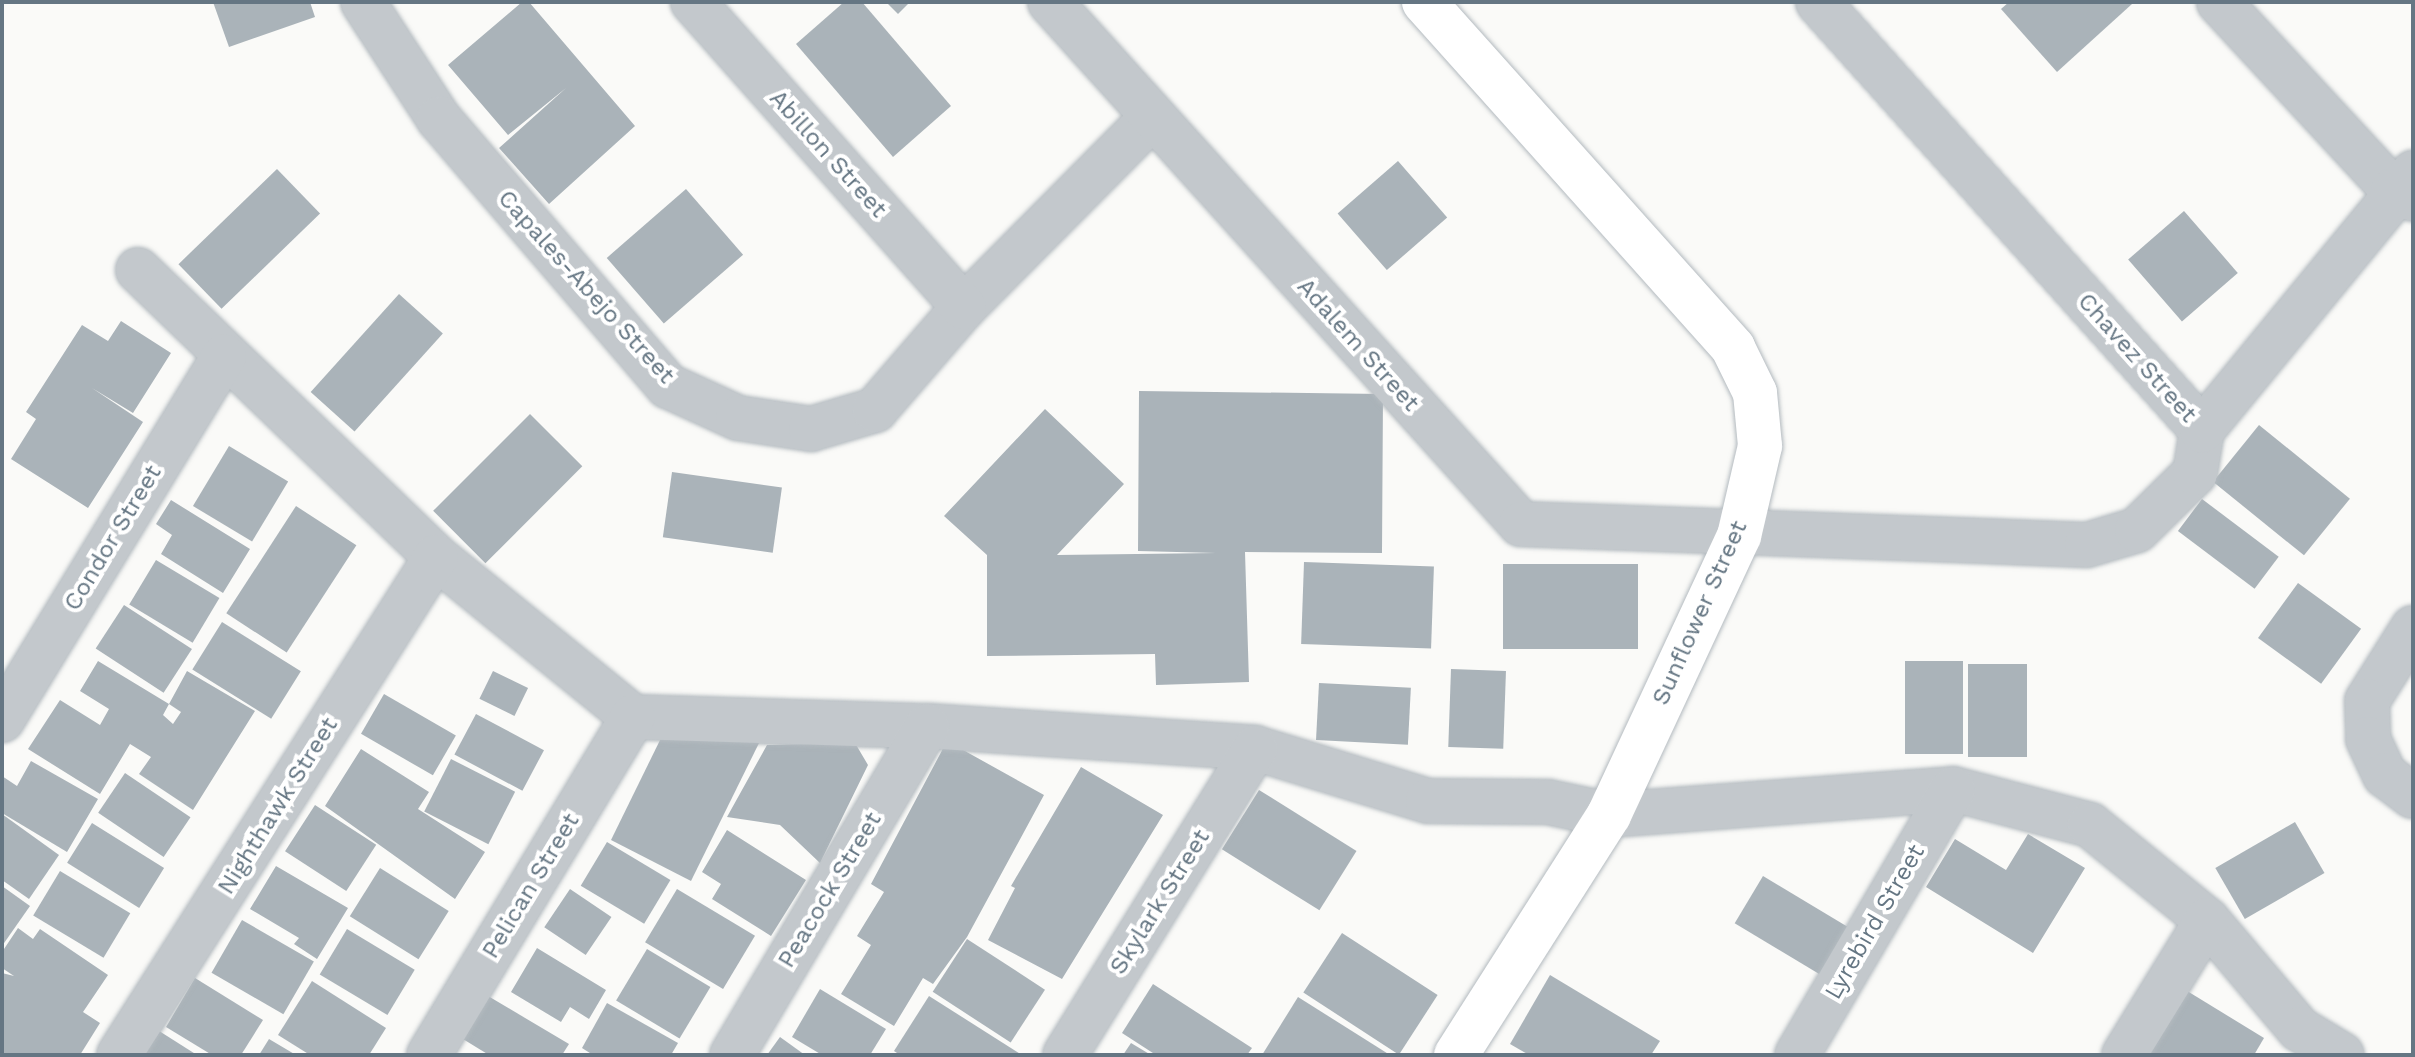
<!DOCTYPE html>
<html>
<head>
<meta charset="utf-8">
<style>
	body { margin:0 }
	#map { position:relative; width:2415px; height:1057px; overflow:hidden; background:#fafaf8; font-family:"Work Sans",sans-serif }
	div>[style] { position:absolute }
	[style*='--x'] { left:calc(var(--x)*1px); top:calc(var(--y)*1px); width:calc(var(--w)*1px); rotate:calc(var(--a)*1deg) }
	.building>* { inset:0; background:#aab3b9; transform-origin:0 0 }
	.roads { filter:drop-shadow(0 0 2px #b3babf) drop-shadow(0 0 2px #b3babf) }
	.minor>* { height:44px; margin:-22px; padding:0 22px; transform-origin:22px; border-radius:22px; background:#c3c8cc }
	.secondary>* { height:44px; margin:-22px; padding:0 22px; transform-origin:22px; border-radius:22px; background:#fff }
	span { translate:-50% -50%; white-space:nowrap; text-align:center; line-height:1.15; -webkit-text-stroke:8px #fff; paint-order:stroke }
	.street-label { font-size:24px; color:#657683 }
	.frame { position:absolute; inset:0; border:4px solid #657683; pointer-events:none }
</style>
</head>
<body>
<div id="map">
	<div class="building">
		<i style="clip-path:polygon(213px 2px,310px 2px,315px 17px,229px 47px)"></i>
		<i style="clip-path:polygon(522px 2px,529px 2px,635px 126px,549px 204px,499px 148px,566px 88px,508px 135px,448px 65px)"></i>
		<i style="clip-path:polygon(844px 2px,862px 2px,951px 106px,893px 157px,796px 44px)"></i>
		<i style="clip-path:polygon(886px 2px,910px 2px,898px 14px)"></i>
		<i style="clip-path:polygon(2009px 2px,2130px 2px,2132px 4px,2057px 72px,2001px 9px)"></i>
		<i style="left:1398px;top:161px;width:75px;height:80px;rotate:49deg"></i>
		<i style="left:277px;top:169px;width:62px;height:137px;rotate:46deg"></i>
		<i style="left:686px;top:189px;width:87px;height:105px;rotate:49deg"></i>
		<i style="left:2184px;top:211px;width:82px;height:74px;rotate:49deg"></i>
		<i style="left:399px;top:294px;width:59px;height:132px;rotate:42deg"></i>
		<i style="clip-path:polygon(121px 321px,171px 353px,133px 413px,92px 388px,143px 422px,88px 508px,11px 459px,36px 419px,26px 412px,82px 325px,108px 341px)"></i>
		<i style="clip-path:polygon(1139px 391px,1383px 394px,1382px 553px,1245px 552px,1249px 682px,1156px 685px,1155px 654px,987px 656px,987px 555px,944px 516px,1045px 409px,1124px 484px,1057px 555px,1216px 553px,1138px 551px)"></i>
		<i style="left:530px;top:414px;width:74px;height:137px;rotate:45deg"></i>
		<i style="left:2259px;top:425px;width:117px;height:73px;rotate:39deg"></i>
		<i style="left:229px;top:446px;width:69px;height:70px;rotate:31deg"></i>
		<i style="left:672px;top:472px;width:111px;height:66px;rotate:8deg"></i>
		<i style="left:2202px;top:499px;width:96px;height:40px;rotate:37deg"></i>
		<i style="clip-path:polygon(171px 500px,250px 549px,223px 593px,161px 554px,172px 535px,156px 524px)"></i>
		<i style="left:296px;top:506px;width:72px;height:128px;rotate:33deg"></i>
		<i style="left:156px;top:560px;width:74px;height:52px;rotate:31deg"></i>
		<i style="left:1304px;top:562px;width:130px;height:82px;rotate:2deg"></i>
		<i style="left:1503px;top:564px;width:135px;height:85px"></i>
		<i style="left:2298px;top:583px;width:78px;height:68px;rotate:36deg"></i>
		<i style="left:124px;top:605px;width:81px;height:52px;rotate:33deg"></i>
		<i style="left:222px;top:622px;width:93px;height:56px;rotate:32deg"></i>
		<i style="clip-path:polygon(98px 661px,169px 704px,163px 715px,173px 724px,181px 712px,169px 704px,187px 671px,255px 711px,193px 810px,139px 774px,151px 757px,130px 744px,100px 794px,28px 749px,60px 700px,100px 725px,109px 709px,80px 691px)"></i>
		<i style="left:1963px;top:661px;width:93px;height:58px;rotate:90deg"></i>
		<i style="left:1968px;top:664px;width:59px;height:93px"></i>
		<i style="left:1451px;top:669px;width:55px;height:78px;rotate:2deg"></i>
		<i style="left:493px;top:671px;width:39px;height:31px;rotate:26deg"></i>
		<i style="left:1319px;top:683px;width:92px;height:57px;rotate:3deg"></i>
		<i style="left:384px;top:694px;width:83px;height:46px;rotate:30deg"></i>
		<i style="left:476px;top:714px;width:77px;height:46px;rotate:28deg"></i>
		<i style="clip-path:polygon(663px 734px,761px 739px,691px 881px,611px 840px)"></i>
		<i style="clip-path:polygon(947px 741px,1044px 795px,967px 937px,933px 984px,923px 978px,894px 1026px,841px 994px,871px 945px,857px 936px,884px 892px,871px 884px)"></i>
		<i style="clip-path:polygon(855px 743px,868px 765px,820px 863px,780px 825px,727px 817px,767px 745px)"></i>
		<i style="clip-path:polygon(361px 749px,429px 792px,418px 809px,485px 852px,455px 899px,325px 806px)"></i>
		<i style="left:451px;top:759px;width:72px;height:59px;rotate:27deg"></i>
		<i style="clip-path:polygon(31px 761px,98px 799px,67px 852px,2px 813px,2px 776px,17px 786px)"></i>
		<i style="clip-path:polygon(1081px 767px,1163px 815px,1062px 979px,988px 940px,1015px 888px,1011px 886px)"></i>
		<i style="left:125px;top:773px;width:79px;height:48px;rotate:34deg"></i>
		<i style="left:1259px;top:790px;width:115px;height:70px;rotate:32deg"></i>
		<i style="left:315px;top:805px;width:73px;height:55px;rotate:33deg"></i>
		<i style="clip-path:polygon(2px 814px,59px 855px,29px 899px,2px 880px)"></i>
		<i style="left:2295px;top:822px;width:59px;height:92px;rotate:60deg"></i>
		<i style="left:92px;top:823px;width:85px;height:47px;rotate:32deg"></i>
		<i style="clip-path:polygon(727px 830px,806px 880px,771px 936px,712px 899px,721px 884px,702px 872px)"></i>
		<i style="clip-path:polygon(2028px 834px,2085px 868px,2033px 953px,1926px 887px,1955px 839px,2006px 870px)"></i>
		<i style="left:607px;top:842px;width:74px;height:51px;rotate:31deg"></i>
		<i style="clip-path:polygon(276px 866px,348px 908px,317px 959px,294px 944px,299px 938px,250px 909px)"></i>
		<i style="left:380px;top:868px;width:81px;height:57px;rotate:32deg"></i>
		<i style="left:60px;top:871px;width:82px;height:52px;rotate:31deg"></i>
		<i style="left:1763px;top:876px;width:102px;height:55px;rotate:31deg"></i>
		<i style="clip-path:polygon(2px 886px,30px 906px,2px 946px)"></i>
		<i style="left:570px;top:889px;width:50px;height:46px;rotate:34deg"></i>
		<i style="left:677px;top:889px;width:91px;height:62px;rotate:31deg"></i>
		<i style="left:242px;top:920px;width:83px;height:61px;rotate:30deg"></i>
		<i style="clip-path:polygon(18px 928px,33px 939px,40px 929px,108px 975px,83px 1012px,100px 1023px,80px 1055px,2px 1055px,2px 973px,14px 976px,2px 968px,2px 952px)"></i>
		<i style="left:347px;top:929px;width:79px;height:53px;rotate:31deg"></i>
		<i style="left:1342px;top:933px;width:114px;height:71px;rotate:33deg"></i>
		<i style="left:967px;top:939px;width:93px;height:63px;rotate:33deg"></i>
		<i style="clip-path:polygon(537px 948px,606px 990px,589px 1019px,570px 1007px,561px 1022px,511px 992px)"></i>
		<i style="left:647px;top:949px;width:74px;height:60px;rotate:31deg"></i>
		<i style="clip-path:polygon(1550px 975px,1660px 1041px,1651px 1055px,1529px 1055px,1510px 1044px)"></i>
		<i style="clip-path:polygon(195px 978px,263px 1020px,241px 1055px,212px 1055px,166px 1027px)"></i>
		<i style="clip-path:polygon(312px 981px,386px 1028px,369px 1055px,310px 1055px,278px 1035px)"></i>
		<i style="clip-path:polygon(1153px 984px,1252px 1048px,1247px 1055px,1156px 1055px,1122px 1033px)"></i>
		<i style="clip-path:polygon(2179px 986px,2264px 1038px,2254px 1055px,2138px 1055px)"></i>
		<i style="clip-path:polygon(820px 989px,886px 1029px,870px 1055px,822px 1055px,792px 1037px)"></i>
		<i style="clip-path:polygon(483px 993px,569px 1044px,562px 1055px,489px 1055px,458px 1036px)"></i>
		<i style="clip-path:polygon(929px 996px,1022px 1055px,900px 1055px,894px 1051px)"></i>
		<i style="clip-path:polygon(1298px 997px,1390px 1055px,1262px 1055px)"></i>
		<i style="clip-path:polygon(607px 1003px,678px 1043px,671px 1055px,593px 1055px,582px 1048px)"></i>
		<i style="clip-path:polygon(156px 1029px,197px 1055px,140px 1055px)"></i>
		<i style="clip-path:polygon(780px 1037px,805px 1055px,767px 1055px)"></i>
		<i style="clip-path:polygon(269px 1039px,296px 1055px,259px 1055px)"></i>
		<i style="clip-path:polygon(1131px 1043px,1151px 1055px,1123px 1055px)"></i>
	</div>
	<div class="roads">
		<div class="minor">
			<i style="--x:363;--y:2;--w:140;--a:57"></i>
			<i style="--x:439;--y:119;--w:352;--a:49.4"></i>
			<i style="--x:668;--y:386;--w:77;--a:24.6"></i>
			<i style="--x:738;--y:418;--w:74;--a:8.6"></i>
			<i style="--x:811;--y:429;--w:67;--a:-16.5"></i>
			<i style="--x:875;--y:410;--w:136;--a:-49.2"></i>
			<i style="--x:964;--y:307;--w:267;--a:-45.2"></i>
			<i style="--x:693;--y:2;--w:408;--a:48.4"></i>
			<i style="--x:1050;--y:2;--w:703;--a:47.94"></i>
			<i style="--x:1521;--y:524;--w:566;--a:2.12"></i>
			<i style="--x:2087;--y:545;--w:52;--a:-16.7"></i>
			<i style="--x:2137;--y:530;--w:81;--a:-44.5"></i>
			<i style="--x:2195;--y:473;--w:44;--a:-80.8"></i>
			<i style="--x:2202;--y:430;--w:575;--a:-131.9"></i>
			<i style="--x:2219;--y:2;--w:256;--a:47.2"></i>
			<i style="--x:2393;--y:190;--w:22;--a:24"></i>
			<i style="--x:138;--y:270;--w:414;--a:43.9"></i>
			<i style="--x:436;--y:557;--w:254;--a:39.1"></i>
			<i style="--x:633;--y:717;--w:294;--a:1.8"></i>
			<i style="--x:927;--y:726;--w:329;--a:3.8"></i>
			<i style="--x:1255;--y:748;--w:181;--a:17"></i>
			<i style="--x:1428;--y:801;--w:120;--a:0.5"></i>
			<i style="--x:1548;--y:802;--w:62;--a:12"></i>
			<i style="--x:1609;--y:815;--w:345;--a:-4.3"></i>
			<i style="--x:1953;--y:789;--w:142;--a:14.7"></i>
			<i style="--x:2090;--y:825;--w:151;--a:39.1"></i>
			<i style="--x:2207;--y:920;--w:143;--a:49.8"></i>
			<i style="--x:2299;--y:1029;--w:50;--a:31.2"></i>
			<i style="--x:2202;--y:430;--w:333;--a:-50.6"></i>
			<i style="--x:2413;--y:628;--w:86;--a:122.2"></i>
			<i style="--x:2367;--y:701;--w:38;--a:88"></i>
			<i style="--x:2368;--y:739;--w:40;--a:65"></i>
			<i style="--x:2385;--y:775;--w:35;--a:37"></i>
			<i style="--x:2;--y:720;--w:426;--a:-58.6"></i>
			<i style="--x:119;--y:1055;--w:590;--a:-57.52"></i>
			<i style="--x:429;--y:1055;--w:395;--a:-58.9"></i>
			<i style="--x:732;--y:1055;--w:382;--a:-59.3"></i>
			<i style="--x:1065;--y:1055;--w:361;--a:-58.2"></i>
			<i style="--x:1797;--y:1055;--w:308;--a:-59.6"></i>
			<i style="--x:2124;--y:1055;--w:158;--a:-58.4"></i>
		</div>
		<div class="secondary">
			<i style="--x:1424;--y:2;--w:464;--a:48.2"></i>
			<i style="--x:1733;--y:348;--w:50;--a:63.9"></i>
			<i style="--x:1755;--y:393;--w:53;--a:84.6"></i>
			<i style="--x:1760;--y:446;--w:92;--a:103.1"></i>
			<i style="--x:1739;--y:536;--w:308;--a:115"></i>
			<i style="--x:1609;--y:815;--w:285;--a:122.5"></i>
		</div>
	</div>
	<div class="street-label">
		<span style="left:828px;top:154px;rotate:48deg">Abillon Street</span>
		<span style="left:586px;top:287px;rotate:48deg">Capales-Abejo Street</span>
		<span style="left:1358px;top:345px;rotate:48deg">Adalem Street</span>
		<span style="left:2137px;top:358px;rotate:48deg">Chavez Street</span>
		<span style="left:113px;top:538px;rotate:-59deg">Condor Street</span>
		<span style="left:1700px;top:613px;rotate:-66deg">Sunflower Street</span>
		<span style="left:278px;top:806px;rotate:-58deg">Nighthawk Street</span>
		<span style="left:531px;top:886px;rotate:-59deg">Pelican Street</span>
		<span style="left:830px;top:890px;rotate:-59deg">Peacock Street</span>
		<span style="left:1160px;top:902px;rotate:-58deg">Skylark Street</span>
		<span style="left:1875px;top:922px;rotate:-60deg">Lyrebird Street</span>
	</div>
	<div class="frame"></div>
</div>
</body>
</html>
